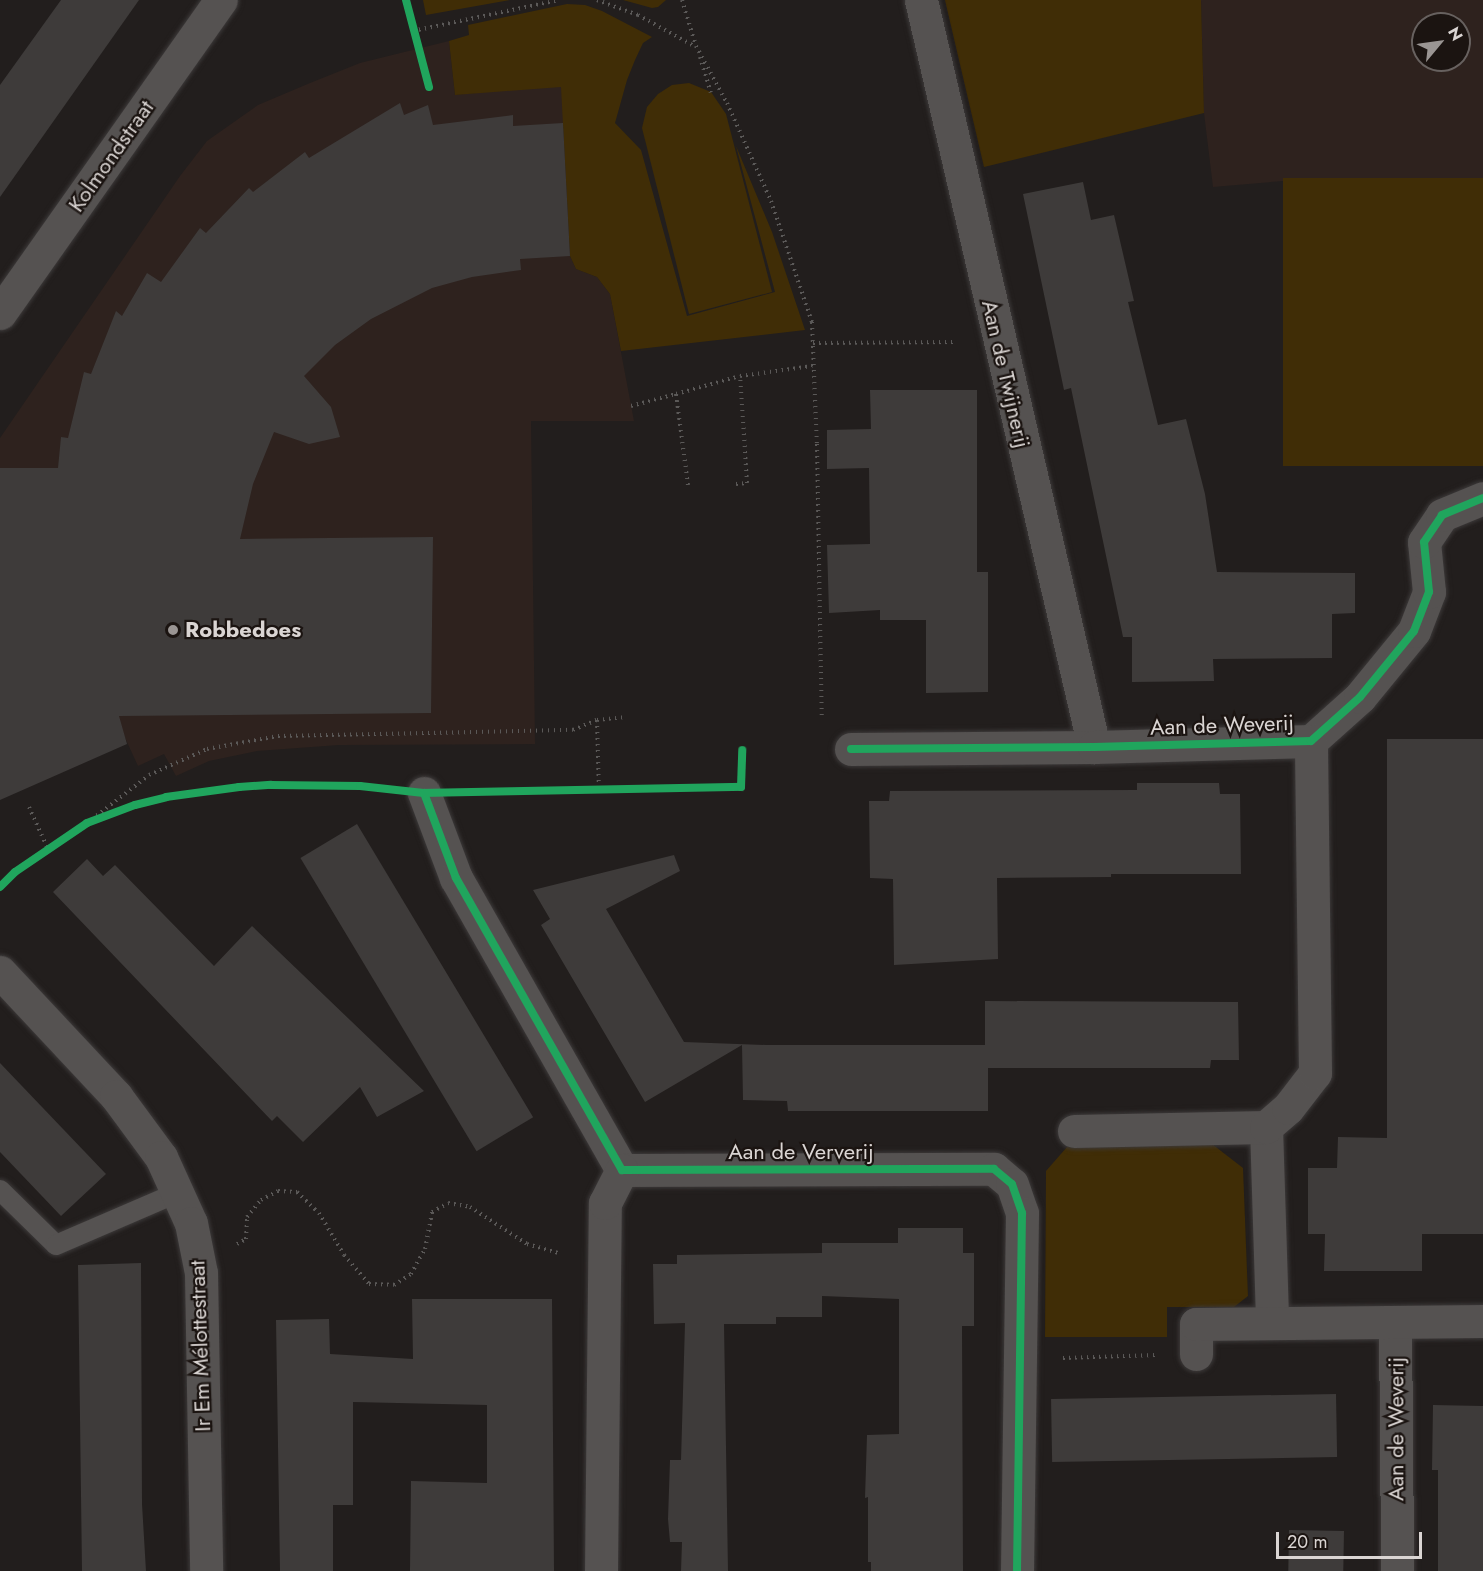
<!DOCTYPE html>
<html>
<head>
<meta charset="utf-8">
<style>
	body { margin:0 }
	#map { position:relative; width:1483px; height:1571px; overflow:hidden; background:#221e1d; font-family:Jost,sans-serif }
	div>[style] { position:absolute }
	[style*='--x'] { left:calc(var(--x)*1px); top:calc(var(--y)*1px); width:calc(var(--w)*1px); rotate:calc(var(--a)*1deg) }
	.built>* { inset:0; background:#2e221e }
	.green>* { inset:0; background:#402d06; transform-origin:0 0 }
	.building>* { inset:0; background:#3e3b3a; transform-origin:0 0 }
	.path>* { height:4px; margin-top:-2px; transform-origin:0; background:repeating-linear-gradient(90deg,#5b5958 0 1.5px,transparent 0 6px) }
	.roads { filter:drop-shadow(0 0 2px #3c3939) drop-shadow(0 0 2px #3c3939) }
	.service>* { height:20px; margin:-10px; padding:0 10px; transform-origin:10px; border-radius:10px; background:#555251 }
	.minor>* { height:33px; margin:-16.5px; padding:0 16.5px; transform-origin:16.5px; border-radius:16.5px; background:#555251 }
	.cycleway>* { height:8px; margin:-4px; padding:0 4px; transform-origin:4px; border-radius:4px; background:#20a55d }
	.dots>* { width:16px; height:16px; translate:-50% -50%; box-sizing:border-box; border:3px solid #1b1411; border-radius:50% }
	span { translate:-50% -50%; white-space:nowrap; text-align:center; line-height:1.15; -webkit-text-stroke:4.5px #1b1411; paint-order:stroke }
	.street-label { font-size:22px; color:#dad5d3 }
	.poi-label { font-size:22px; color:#dad5d3; font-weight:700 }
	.left { translate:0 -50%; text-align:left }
	.north { position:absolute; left:1411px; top:12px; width:60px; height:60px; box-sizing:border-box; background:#1b1411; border:2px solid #67615f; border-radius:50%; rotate:61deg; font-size:16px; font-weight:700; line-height:24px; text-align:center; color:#dad5d3 }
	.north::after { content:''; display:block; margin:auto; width:21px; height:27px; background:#9a9593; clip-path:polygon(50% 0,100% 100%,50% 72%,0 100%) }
	.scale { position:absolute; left:1276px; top:1532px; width:146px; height:27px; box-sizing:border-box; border:3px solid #dad5d3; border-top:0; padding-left:8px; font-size:18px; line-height:21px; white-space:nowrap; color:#dad5d3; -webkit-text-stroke:4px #1b1411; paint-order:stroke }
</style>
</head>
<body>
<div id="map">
	<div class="built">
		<i style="clip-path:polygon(evenodd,1201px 0,1483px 0,1483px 178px,1283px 181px,1213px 187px,1204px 113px,1201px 0,1423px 24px,1459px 24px,1459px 60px,1423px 60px,1423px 24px)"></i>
		<i style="clip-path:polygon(449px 41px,455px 95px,565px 84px,563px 123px,570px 256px,576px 269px,597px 277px,610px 294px,634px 421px,531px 421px,535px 744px,339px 745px,257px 751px,209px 761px,176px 776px,164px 754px,138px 766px,115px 716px,0 573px,0 438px,180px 176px,207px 141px,258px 105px,310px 83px,360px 63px)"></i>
	</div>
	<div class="green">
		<i style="clip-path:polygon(423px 0,510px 0,426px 15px)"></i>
		<i style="clip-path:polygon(623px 0,666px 0,658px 7px,652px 8px)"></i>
		<i style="clip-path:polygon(945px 0,1201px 0,1204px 113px,984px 167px)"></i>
		<i style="clip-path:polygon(567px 4px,585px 5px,602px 11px,652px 37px,643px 43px,635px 60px,627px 80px,615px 123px,641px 150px,687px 316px,775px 292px,736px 146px,772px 232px,805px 330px,621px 351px,610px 294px,597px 277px,576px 269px,570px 256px,561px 87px,455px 95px,449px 41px,469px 35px,468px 25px)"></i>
		<i style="clip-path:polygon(689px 83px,711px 92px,726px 114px,772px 292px,689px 314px,642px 128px,647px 107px,658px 94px,672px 85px)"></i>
		<i style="left:1483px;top:178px;width:288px;height:200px;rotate:90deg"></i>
		<i style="clip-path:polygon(1212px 1144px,1243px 1168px,1248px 1296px,1234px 1307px,1167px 1307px,1167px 1337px,1045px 1337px,1046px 1171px,1067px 1147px)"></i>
	</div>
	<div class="building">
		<i style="clip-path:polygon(61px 0,139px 0,0 197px,0 85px)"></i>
		<i style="clip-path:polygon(400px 103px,404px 115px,428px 105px,433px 125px,513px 115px,513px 126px,563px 123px,570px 256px,520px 259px,521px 270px,472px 277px,432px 288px,371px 319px,335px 345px,304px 376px,331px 407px,340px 437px,309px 444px,274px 432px,253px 484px,240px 539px,433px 537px,431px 713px,119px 716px,127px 744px,0 800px,0 468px,58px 468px,61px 437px,68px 438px,84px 372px,91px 374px,116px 311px,122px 316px,147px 273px,161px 282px,200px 228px,206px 233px,249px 188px,253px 192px,305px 152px,309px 158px)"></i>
		<i style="clip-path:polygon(1083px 182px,1091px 220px,1114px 215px,1134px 301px,1128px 302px,1158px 425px,1186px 419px,1205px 494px,1217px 572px,1355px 573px,1355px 613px,1332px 614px,1332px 658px,1213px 659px,1214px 681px,1132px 682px,1132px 637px,1123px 637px,1071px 388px,1064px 390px,1023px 194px)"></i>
		<i style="clip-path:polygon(870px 390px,977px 390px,977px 572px,988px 572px,988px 692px,926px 693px,926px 620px,880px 620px,880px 610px,829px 613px,827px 545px,870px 544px,869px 468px,827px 469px,827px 430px,871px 429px)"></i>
		<i style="clip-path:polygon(1387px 739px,1483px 739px,1483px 1234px,1422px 1234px,1422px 1271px,1324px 1271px,1325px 1234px,1308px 1234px,1308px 1168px,1337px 1168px,1338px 1137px,1387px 1138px)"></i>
		<i style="clip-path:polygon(1137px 783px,1219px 783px,1220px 794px,1240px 794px,1241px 874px,1111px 874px,1111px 877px,997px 878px,998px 959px,894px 965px,893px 879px,870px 878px,869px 801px,889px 801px,890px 791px,1137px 790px)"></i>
		<i style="left:357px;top:824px;width:342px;height:66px;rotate:59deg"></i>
		<i style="clip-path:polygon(674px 855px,680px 871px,606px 909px,684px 1042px,766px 1045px,985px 1045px,985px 1001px,1238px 1002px,1239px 1060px,1211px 1060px,1210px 1068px,988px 1068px,988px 1111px,788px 1111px,787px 1101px,743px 1100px,742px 1045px,645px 1102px,541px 925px,550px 919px,533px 890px)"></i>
		<i style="clip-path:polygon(87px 859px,103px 876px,115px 865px,214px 966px,252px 926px,424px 1091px,377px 1117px,360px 1087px,303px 1142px,277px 1116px,272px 1121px,53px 892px)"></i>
		<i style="clip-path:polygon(0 1063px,106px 1174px,61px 1216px,0 1152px)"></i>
		<i style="clip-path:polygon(898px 1228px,963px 1228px,963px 1253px,974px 1253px,974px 1326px,962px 1326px,963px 1571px,871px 1571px,871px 1562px,868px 1562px,868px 1497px,865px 1498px,867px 1435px,899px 1434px,899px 1299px,822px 1296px,822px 1317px,776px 1317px,776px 1324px,724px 1324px,728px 1571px,681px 1571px,682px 1542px,670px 1542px,668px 1519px,670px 1460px,681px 1460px,685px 1323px,654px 1324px,653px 1264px,677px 1264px,677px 1255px,822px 1253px,822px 1243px,898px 1243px)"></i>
		<i style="clip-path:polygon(141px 1263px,142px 1504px,146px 1571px,82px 1571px,78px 1265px)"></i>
		<i style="clip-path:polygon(412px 1299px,552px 1299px,554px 1571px,410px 1571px,411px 1481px,487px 1483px,487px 1405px,353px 1402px,353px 1505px,333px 1505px,333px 1571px,280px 1571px,276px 1320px,329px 1319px,330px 1354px,413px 1359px)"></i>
		<i style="left:1336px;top:1394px;width:63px;height:285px;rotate:89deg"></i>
		<i style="clip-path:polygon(1433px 1405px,1483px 1406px,1483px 1571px,1438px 1571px,1438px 1470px,1432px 1470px)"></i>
		<i style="left:1289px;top:1530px;width:55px;height:41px;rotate:1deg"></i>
	</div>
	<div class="path">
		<i style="--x:597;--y:0;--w:44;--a:20.1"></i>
		<i style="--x:638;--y:15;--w:66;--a:28.9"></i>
		<i style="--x:682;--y:0;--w:48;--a:73.1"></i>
		<i style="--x:696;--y:46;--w:65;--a:61.5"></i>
		<i style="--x:727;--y:103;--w:107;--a:65.8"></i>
		<i style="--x:771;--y:201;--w:128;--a:71.3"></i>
		<i style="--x:812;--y:322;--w:122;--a:87.7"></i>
		<i style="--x:817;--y:444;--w:273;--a:89"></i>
		<i style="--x:413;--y:31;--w:149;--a:-12"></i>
		<i style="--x:700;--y:57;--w:37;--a:73"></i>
		<i style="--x:813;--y:343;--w:143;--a:-0.4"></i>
		<i style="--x:631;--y:406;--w:47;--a:-14.9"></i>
		<i style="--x:736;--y:484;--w:11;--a:-5"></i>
		<i style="--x:747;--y:483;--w:107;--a:-93.7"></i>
		<i style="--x:740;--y:376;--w:73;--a:-7.9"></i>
		<i style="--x:688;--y:485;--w:92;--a:-97.5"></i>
		<i style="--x:676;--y:394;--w:66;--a:-15.7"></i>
		<i style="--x:597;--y:720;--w:70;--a:88.4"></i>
		<i style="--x:29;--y:807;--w:46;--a:65.7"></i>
		<i style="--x:87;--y:823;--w:78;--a:-37.7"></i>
		<i style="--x:149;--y:775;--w:64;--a:-24.1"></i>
		<i style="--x:207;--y:749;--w:72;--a:-10.4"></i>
		<i style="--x:278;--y:736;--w:295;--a:-1.2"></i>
		<i style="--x:573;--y:730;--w:26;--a:-23"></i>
		<i style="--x:597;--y:720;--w:30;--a:-6"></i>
		<i style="--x:237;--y:1244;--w:10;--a:-29"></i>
		<i style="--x:246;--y:1239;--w:22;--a:-87"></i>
		<i style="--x:247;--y:1217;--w:22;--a:-51"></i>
		<i style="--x:261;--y:1200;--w:19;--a:-28"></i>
		<i style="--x:278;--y:1191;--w:19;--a:3"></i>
		<i style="--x:297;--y:1192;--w:30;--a:44"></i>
		<i style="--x:319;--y:1213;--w:49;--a:59.2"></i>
		<i style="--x:344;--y:1255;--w:38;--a:49"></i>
		<i style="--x:369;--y:1284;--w:25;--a:2"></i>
		<i style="--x:394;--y:1285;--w:20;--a:-33"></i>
		<i style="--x:411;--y:1274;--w:29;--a:-61"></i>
		<i style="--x:425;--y:1249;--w:38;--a:-79"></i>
		<i style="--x:432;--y:1212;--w:18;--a:-29"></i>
		<i style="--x:448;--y:1203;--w:22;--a:10"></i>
		<i style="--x:470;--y:1207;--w:68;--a:33"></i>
		<i style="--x:527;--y:1244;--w:35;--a:16"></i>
		<i style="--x:1063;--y:1358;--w:92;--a:-1.9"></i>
	</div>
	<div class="roads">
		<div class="service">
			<i style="--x:0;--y:1190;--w:78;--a:44.5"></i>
			<i style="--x:56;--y:1245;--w:132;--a:-23.3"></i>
		</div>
		<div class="minor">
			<i style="--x:921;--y:0;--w:767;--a:76.96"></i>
			<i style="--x:0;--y:313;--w:383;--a:-54.8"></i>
			<i style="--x:851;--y:749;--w:243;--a:-0.5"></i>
			<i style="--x:1094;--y:747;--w:217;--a:-1.6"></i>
			<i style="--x:1311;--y:741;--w:66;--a:-41.9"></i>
			<i style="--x:1360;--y:697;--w:85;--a:-50.7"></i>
			<i style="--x:1414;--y:631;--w:42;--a:-69"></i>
			<i style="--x:1429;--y:592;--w:50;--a:-95.7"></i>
			<i style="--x:1424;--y:542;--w:32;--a:-56"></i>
			<i style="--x:1442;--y:515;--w:44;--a:-22.5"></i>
			<i style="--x:424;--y:793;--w:91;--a:69.4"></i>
			<i style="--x:456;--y:878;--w:336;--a:60.4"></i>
			<i style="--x:622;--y:1170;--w:372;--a:-0.2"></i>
			<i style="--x:994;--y:1169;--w:23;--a:40"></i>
			<i style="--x:1012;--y:1184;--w:31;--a:71"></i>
			<i style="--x:1022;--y:1213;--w:358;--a:90.8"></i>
			<i style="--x:0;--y:972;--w:170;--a:46.9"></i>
			<i style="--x:116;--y:1096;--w:76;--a:53.6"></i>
			<i style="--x:161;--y:1157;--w:72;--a:65.6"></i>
			<i style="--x:191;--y:1223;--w:51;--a:78.7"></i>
			<i style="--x:201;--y:1273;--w:298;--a:89"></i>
			<i style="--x:1266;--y:1127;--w:195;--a:88.2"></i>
			<i style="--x:1074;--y:1131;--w:192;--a:-1.2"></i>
			<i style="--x:1266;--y:1127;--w:29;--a:-41"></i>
			<i style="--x:1288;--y:1108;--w:44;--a:-52.4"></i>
			<i style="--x:1315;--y:1073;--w:332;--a:-90.7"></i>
			<i style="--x:1395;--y:1322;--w:249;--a:89.5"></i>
			<i style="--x:1196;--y:1354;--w:30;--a:-90"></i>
			<i style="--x:1196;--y:1324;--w:287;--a:-0.6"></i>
			<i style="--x:601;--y:1571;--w:368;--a:-89.4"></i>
			<i style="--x:605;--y:1203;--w:37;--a:-63"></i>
		</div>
	</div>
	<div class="cycleway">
		<i style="--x:406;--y:0;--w:90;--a:75.2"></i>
		<i style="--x:851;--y:749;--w:243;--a:-0.5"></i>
		<i style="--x:1094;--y:747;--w:217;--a:-1.6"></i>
		<i style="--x:1311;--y:741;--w:66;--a:-41.9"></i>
		<i style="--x:1360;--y:697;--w:85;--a:-50.7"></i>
		<i style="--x:1414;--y:631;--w:42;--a:-69"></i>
		<i style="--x:1429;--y:592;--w:50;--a:-95.7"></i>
		<i style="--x:1424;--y:542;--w:32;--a:-56"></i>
		<i style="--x:1442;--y:515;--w:44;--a:-22.5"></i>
		<i style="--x:424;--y:793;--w:91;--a:69.4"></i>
		<i style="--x:456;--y:878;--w:336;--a:60.4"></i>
		<i style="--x:622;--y:1170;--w:372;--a:-0.2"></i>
		<i style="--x:994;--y:1169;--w:23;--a:40"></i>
		<i style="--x:1012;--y:1184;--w:31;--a:71"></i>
		<i style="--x:1022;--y:1213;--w:358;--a:90.8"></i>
		<i style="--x:0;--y:887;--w:21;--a:-45"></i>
		<i style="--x:15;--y:872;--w:87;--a:-34.2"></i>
		<i style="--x:87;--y:823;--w:51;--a:-20.6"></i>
		<i style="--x:135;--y:805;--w:32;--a:-14"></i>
		<i style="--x:166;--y:797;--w:74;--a:-7.8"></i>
		<i style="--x:239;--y:787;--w:32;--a:-4"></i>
		<i style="--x:271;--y:785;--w:89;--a:0.6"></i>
		<i style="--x:360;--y:786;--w:64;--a:6.2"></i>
		<i style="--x:424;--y:793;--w:317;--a:-1.1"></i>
		<i style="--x:741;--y:787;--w:37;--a:-88"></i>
	</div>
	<div class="dots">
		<i style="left:173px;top:630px;background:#9a9593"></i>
	</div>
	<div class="street-label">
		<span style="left:111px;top:156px;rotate:-55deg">Kolmondstraat</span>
		<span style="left:1006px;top:374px;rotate:77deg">Aan de Twijnerij</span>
		<span style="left:1222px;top:725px;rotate:-2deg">Aan de Weverij</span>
		<span style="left:801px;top:1152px">Aan de Ververij</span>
		<span style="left:200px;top:1346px;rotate:-92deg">Ir Em Mélottestraat</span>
		<span style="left:1396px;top:1429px;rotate:-90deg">Aan de Weverij</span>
	</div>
	<div class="poi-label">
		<span class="left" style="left:185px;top:630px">Robbedoes</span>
	</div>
	<div class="north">N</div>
	<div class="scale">20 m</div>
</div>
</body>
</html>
